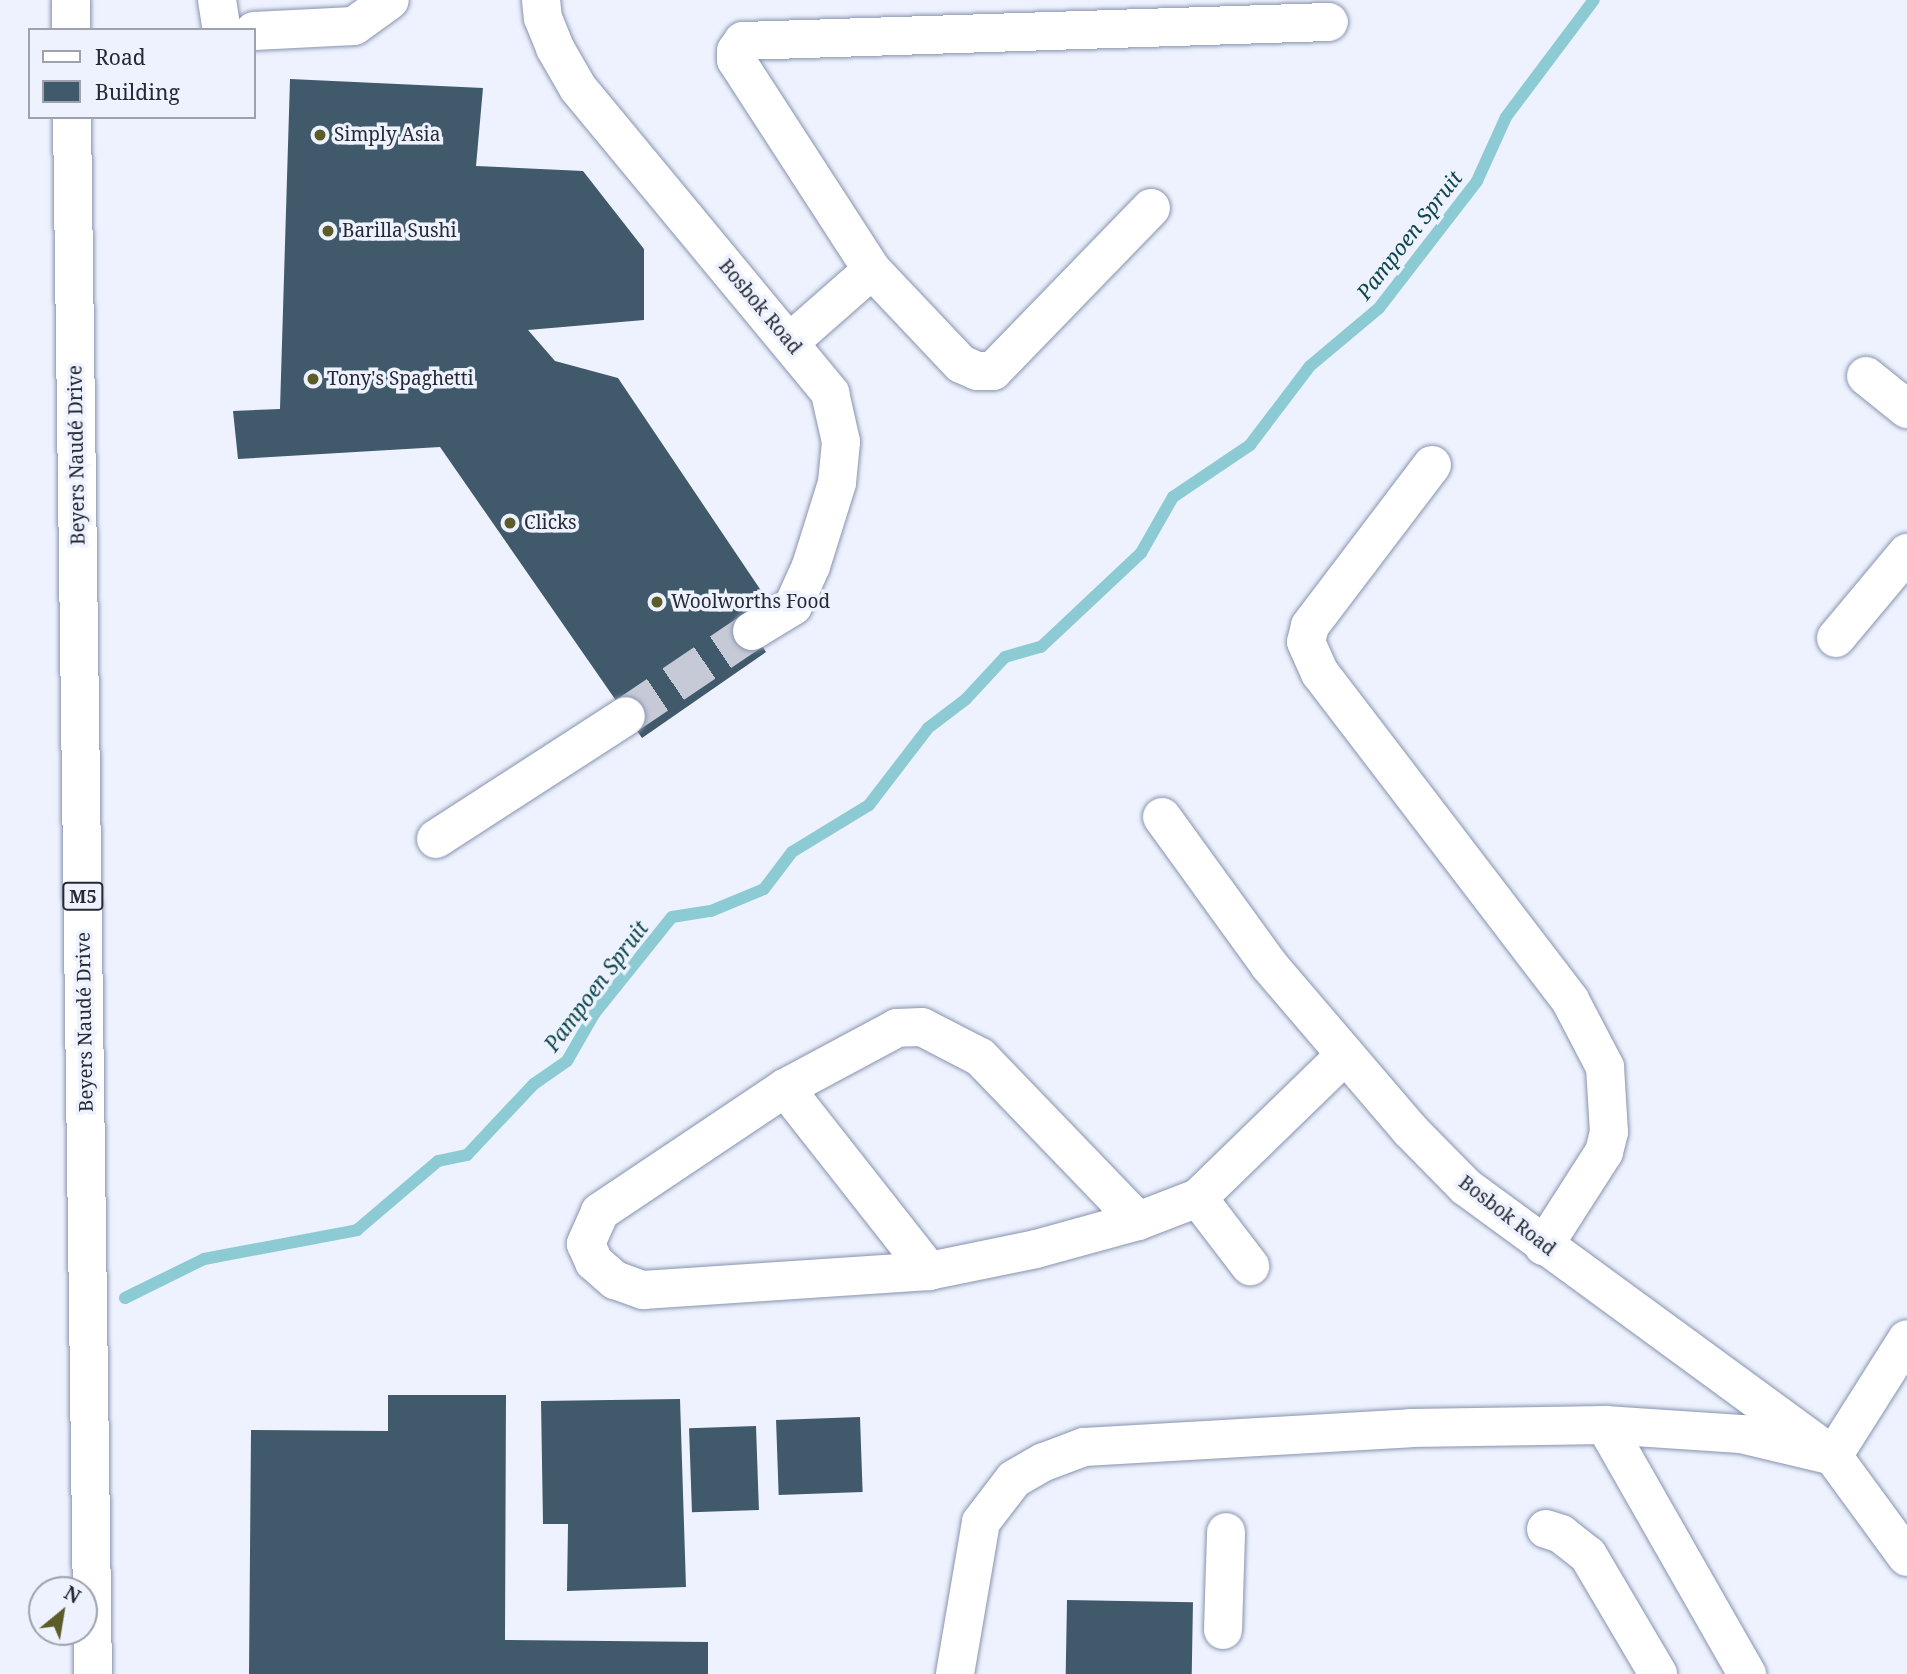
<!DOCTYPE html>
<html>
<head>
<meta charset="utf-8">
<style>
	body { margin:0 }
	#map { position:relative; width:1907px; height:1674px; overflow:hidden; background:#edf2fe; font-family:"Noto Serif",serif }
	div>[style] { position:absolute }
	[style*='--x'] { left:calc(var(--x)*1px); top:calc(var(--y)*1px); width:calc(var(--w)*1px); rotate:calc(var(--a)*1deg) }
	.stream>* { height:12px; margin:-6px; padding:0 6px; transform-origin:6px; border-radius:6px; background:#8ccbd3 }
	.building>* { inset:0; background:#405a6b; transform-origin:0 0 }
	.minor-tunnel>* { height:38px; margin-top:-19px; transform-origin:0; background:repeating-linear-gradient(90deg,#c5cad6 0 38px,transparent 0 57px) }
	.roads { filter:drop-shadow(0 0 2px #8893ae) drop-shadow(0 0 2px #8893ae) }
	.minor>* { height:38px; margin:-19px; padding:0 19px; transform-origin:19px; border-radius:19px; background:#fff }
	.major>* { height:38px; margin:-19px; padding:0 19px; transform-origin:19px; border-radius:19px; background:#fff }
	.dots>* { width:19px; height:19px; translate:-50% -50%; box-sizing:border-box; border:4px solid #edf2fe; border-radius:50% }
	span { translate:-50% -50%; white-space:nowrap; text-align:center; line-height:1.15; -webkit-text-stroke:7px #edf2fe; paint-order:stroke }
	.shield-label span { padding:2px 5px; background:#edf2fe; border:2px solid; border-radius:5px; -webkit-text-stroke-width:0 }
	.shield-label { font-size:18px; color:#252934; font-weight:700 }
	.poi-label { font-size:19px; color:#252934 }
	.left { translate:0 -50%; text-align:left }
	.street-label { font-size:19px; color:#252934 }
	.water-label { font-size:21px; color:#0c464c; font-style:italic }
	.legend { position:absolute; left:28px; top:28px; width:228px; height:91px; box-sizing:border-box; background:#edf2fe; border:2px solid #9da2ad; margin:0; padding:9px 12px; list-style:none; font-size:21px; color:#252934 }
	.legend li { display:flex; align-items:center; gap:14px; height:35px }
	.legend b { width:35px; border:2px solid #9da2ad }
	.north { position:absolute; left:28px; top:1576px; width:70px; height:70px; box-sizing:border-box; background:#edf2fe; border:2px solid #9da2ad; border-radius:50%; rotate:30deg; font-size:19px; font-weight:700; line-height:28px; text-align:center; color:#252934 }
	.north::after { content:''; display:block; margin:auto; width:24px; height:32px; background:#5c5c29; clip-path:polygon(50% 0,100% 100%,50% 72%,0 100%) }
</style>
</head>
<body>
<div id="map">
	<div class="stream">
		<i style="--x:125;--y:1298;--w:88;--a:-26.3"></i>
		<i style="--x:204;--y:1259;--w:156;--a:-10.7"></i>
		<i style="--x:357;--y:1230;--w:106;--a:-40.4"></i>
		<i style="--x:438;--y:1161;--w:30;--a:-12"></i>
		<i style="--x:467;--y:1155;--w:98;--a:-46.7"></i>
		<i style="--x:534;--y:1084;--w:40;--a:-34.9"></i>
		<i style="--x:567;--y:1061;--w:54;--a:-60.1"></i>
		<i style="--x:594;--y:1014;--w:124;--a:-51.2"></i>
		<i style="--x:672;--y:917;--w:39;--a:-9"></i>
		<i style="--x:711;--y:911;--w:57;--a:-22.5"></i>
		<i style="--x:764;--y:889;--w:46;--a:-52.9"></i>
		<i style="--x:792;--y:852;--w:90;--a:-31.4"></i>
		<i style="--x:869;--y:805;--w:97;--a:-52.5"></i>
		<i style="--x:928;--y:728;--w:48;--a:-37.3"></i>
		<i style="--x:966;--y:699;--w:57;--a:-47.1"></i>
		<i style="--x:1005;--y:657;--w:37;--a:-16"></i>
		<i style="--x:1041;--y:647;--w:137;--a:-43.2"></i>
		<i style="--x:1141;--y:553;--w:64;--a:-60.3"></i>
		<i style="--x:1173;--y:497;--w:93;--a:-34"></i>
		<i style="--x:1250;--y:445;--w:99;--a:-52.8"></i>
		<i style="--x:1310;--y:366;--w:90;--a:-40"></i>
		<i style="--x:1379;--y:308;--w:160;--a:-52.3"></i>
		<i style="--x:1477;--y:181;--w:70;--a:-65.6"></i>
		<i style="--x:1506;--y:117;--w:146;--a:-53.1"></i>
	</div>
	<div class="building">
		<i style="clip-path:polygon(290px 79px,483px 88px,476px 166px,583px 171px,644px 249px,644px 320px,528px 330px,555px 361px,618px 378px,772px 607px,752px 631px,766px 652px,642px 738px,440px 447px,238px 459px,233px 411px,280px 409px)"></i>
		<i style="clip-path:polygon(388px 1395px,506px 1395px,505px 1640px,708px 1642px,708px 1674px,249px 1674px,251px 1430px,388px 1431px)"></i>
		<i style="clip-path:polygon(680px 1399px,686px 1587px,567px 1591px,568px 1524px,543px 1524px,541px 1401px)"></i>
		<i style="left:860px;top:1417px;width:75px;height:84px;rotate:88deg"></i>
		<i style="left:756px;top:1426px;width:84px;height:67px;rotate:88deg"></i>
		<i style="left:1067px;top:1600px;width:126px;height:74px;rotate:1deg"></i>
	</div>
	<div class="minor-tunnel">
		<i style="--x:626;--y:716;--w:152;--a:-34"></i>
	</div>
	<div class="roads">
		<div class="minor">
			<i style="--x:217;--y:0;--w:30;--a:81"></i>
			<i style="--x:541;--y:0;--w:18;--a:84"></i>
			<i style="--x:543;--y:18;--w:32;--a:68"></i>
			<i style="--x:555;--y:48;--w:46;--a:60.1"></i>
			<i style="--x:578;--y:88;--w:396;--a:50.4"></i>
			<i style="--x:830;--y:393;--w:50;--a:77.3"></i>
			<i style="--x:841;--y:442;--w:41;--a:95.6"></i>
			<i style="--x:837;--y:483;--w:87;--a:107.4"></i>
			<i style="--x:811;--y:566;--w:44;--a:114.2"></i>
			<i style="--x:793;--y:606;--w:48;--a:148.6"></i>
			<i style="--x:254;--y:31;--w:100;--a:-2.9"></i>
			<i style="--x:354;--y:26;--w:44;--a:-35.8"></i>
			<i style="--x:1151;--y:208;--w:227;--a:134.1"></i>
			<i style="--x:993;--y:371;--w:16;--a:180"></i>
			<i style="--x:977;--y:371;--w:17;--a:-156"></i>
			<i style="--x:961;--y:364;--w:129;--a:-133.4"></i>
			<i style="--x:872;--y:270;--w:250;--a:-122.9"></i>
			<i style="--x:736;--y:60;--w:9;--a:-90"></i>
			<i style="--x:736;--y:51;--w:12;--a:-55"></i>
			<i style="--x:743;--y:41;--w:586;--a:-1.86"></i>
			<i style="--x:790;--y:342;--w:109;--a:-41.3"></i>
			<i style="--x:1866;--y:376;--w:53;--a:38.8"></i>
			<i style="--x:1432;--y:465;--w:202;--a:127.2"></i>
			<i style="--x:1310;--y:626;--w:16;--a:104"></i>
			<i style="--x:1306;--y:642;--w:34;--a:66"></i>
			<i style="--x:1320;--y:673;--w:412;--a:52.6"></i>
			<i style="--x:1570;--y:1000;--w:76;--a:62.4"></i>
			<i style="--x:1605;--y:1067;--w:65;--a:86.5"></i>
			<i style="--x:1609;--y:1132;--w:21;--a:104"></i>
			<i style="--x:1604;--y:1152;--w:112;--a:122.6"></i>
			<i style="--x:1836;--y:638;--w:111;--a:-50.1"></i>
			<i style="--x:1162;--y:817;--w:183;--a:54.1"></i>
			<i style="--x:1269;--y:965;--w:217;--a:49.5"></i>
			<i style="--x:1410;--y:1130;--w:80;--a:45.5"></i>
			<i style="--x:1466;--y:1187;--w:455;--a:36.2"></i>
			<i style="--x:1833;--y:1456;--w:125;--a:53.8"></i>
			<i style="--x:436;--y:839;--w:226;--a:-32.9"></i>
			<i style="--x:785;--y:1088;--w:233;--a:51.8"></i>
			<i style="--x:1198;--y:1198;--w:86;--a:52.6"></i>
			<i style="--x:1138;--y:1221;--w:228;--a:-133.9"></i>
			<i style="--x:980;--y:1057;--w:65;--a:-152.7"></i>
			<i style="--x:922;--y:1027;--w:25;--a:178"></i>
			<i style="--x:897;--y:1028;--w:127;--a:151.8"></i>
			<i style="--x:785;--y:1088;--w:223;--a:146.2"></i>
			<i style="--x:600;--y:1212;--w:35;--a:114"></i>
			<i style="--x:586;--y:1244;--w:20;--a:66"></i>
			<i style="--x:594;--y:1262;--w:28;--a:41"></i>
			<i style="--x:615;--y:1280;--w:30;--a:20"></i>
			<i style="--x:643;--y:1290;--w:287;--a:-3.8"></i>
			<i style="--x:929;--y:1271;--w:109;--a:-11.6"></i>
			<i style="--x:1036;--y:1249;--w:106;--a:-15.4"></i>
			<i style="--x:1138;--y:1221;--w:64;--a:-21"></i>
			<i style="--x:1198;--y:1198;--w:204;--a:-44.2"></i>
			<i style="--x:1605;--y:1425;--w:287;--a:60.3"></i>
			<i style="--x:1546;--y:1529;--w:16;--a:18"></i>
			<i style="--x:1561;--y:1534;--w:34;--a:38"></i>
			<i style="--x:1588;--y:1555;--w:138;--a:59.5"></i>
			<i style="--x:1223;--y:1630;--w:98;--a:-88.2"></i>
			<i style="--x:955;--y:1674;--w:154;--a:-80.3"></i>
			<i style="--x:981;--y:1522;--w:54;--a:-52.5"></i>
			<i style="--x:1014;--y:1479;--w:34;--a:-30"></i>
			<i style="--x:1044;--y:1462;--w:43;--a:-20.6"></i>
			<i style="--x:1084;--y:1447;--w:327;--a:-3.3"></i>
			<i style="--x:1410;--y:1428;--w:195;--a:-0.9"></i>
			<i style="--x:1605;--y:1425;--w:136;--a:3.8"></i>
			<i style="--x:1741;--y:1434;--w:95;--a:13.4"></i>
			<i style="--x:1833;--y:1456;--w:138;--a:-57.7"></i>
		</div>
		<div class="major">
			<i style="--x:71;--y:0;--w:30;--a:90"></i>
			<i style="--x:72;--y:117;--w:1557;--a:89.23"></i>
		</div>
	</div>
	<div class="dots">
		<i style="left:320px;top:135px;background:#5c5c29"></i>
		<i style="left:328px;top:231px;background:#5c5c29"></i>
		<i style="left:313px;top:379px;background:#5c5c29"></i>
		<i style="left:510px;top:523px;background:#5c5c29"></i>
		<i style="left:657px;top:602px;background:#5c5c29"></i>
	</div>
	<div class="shield-label">
		<span style="left:83px;top:896px">M5</span>
	</div>
	<div class="poi-label">
		<span class="left" style="left:334px;top:135px">Simply Asia</span>
		<span class="left" style="left:342px;top:231px">Barilla Sushi</span>
		<span class="left" style="left:327px;top:379px">Tony's Spaghetti</span>
		<span class="left" style="left:524px;top:523px">Clicks</span>
		<span class="left" style="left:671px;top:602px">Woolworths Food</span>
	</div>
	<div class="street-label">
		<span style="left:760px;top:307px;rotate:50deg">Bosbok Road</span>
		<span style="left:77px;top:455px;rotate:-91deg">Beyers Naudé Drive</span>
		<span style="left:85px;top:1022px;rotate:-91deg">Beyers Naudé Drive</span>
		<span style="left:1507px;top:1216px;rotate:38deg">Bosbok Road</span>
	</div>
	<div class="water-label">
		<span style="left:1409px;top:235px;rotate:-52deg">Pampoen Spruit</span>
		<span style="left:596px;top:986px;rotate:-53deg">Pampoen Spruit</span>
	</div>
	<ul class="legend">
	<li><b style="height:9px;background:#fff"></b>Road</li>
	<li><b style="height:19px;background:#405a6b"></b>Building</li>
	</ul>
	<div class="north">N</div>
</div>
</body>
</html>
